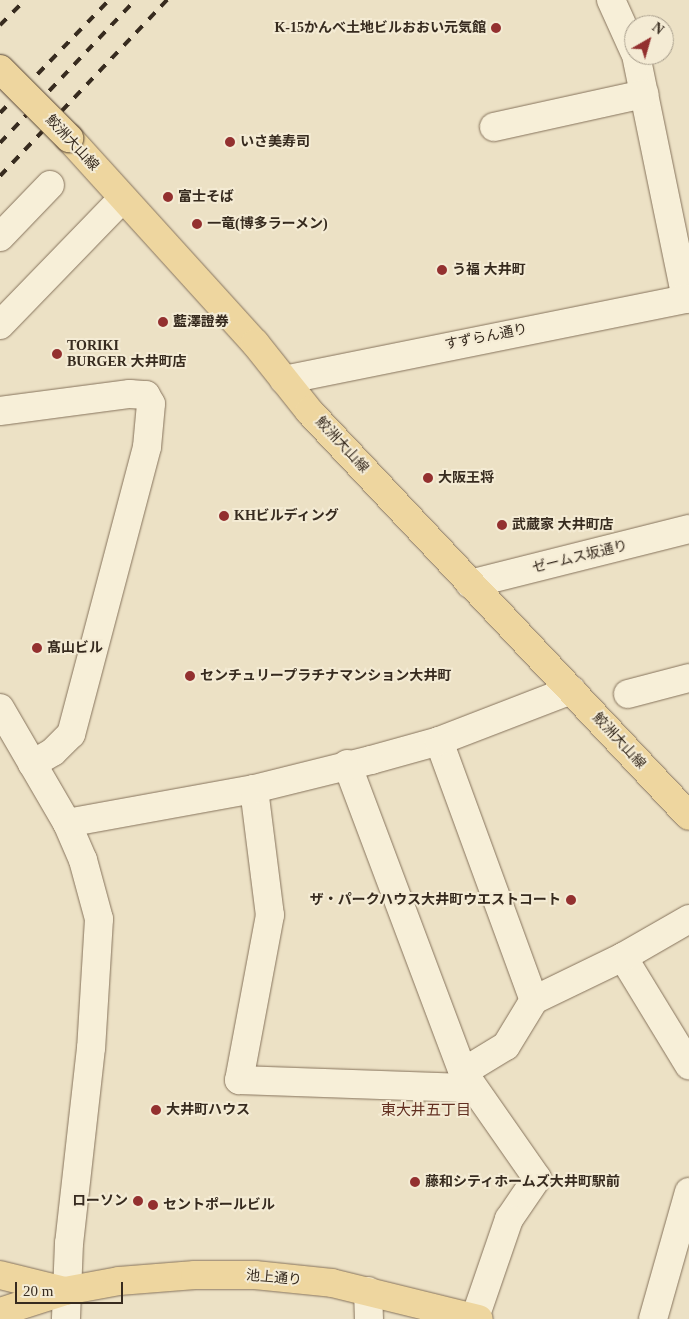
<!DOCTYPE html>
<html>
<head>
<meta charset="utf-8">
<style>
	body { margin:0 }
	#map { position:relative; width:689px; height:1319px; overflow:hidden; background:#ece1c5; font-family:"Times New Roman","Noto Sans JP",serif }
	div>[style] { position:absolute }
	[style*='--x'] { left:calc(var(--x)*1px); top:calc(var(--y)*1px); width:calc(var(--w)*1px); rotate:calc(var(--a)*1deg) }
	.roads { filter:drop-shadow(0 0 1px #86735c) drop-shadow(0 0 1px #86735c) }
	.minor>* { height:28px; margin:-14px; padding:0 14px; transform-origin:14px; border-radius:14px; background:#f7efd8 }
	.major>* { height:28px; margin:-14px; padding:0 14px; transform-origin:14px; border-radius:14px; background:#eed69f }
	.rail>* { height:4px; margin-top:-2px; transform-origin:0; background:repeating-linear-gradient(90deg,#372b1f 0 9px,transparent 0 18px) }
	.bridges { filter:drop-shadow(0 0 1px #544230) drop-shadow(0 0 1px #544230) }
	.major-bridge>* { height:28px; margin:-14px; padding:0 14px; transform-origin:14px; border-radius:14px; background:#eed69f }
	.dots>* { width:14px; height:14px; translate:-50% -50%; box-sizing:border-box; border:2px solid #f4ebd4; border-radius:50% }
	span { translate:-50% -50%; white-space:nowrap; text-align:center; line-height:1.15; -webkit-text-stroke:4px #f4ebd4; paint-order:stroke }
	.poi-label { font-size:14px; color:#372b1f; font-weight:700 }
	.right { translate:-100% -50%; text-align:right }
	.left { translate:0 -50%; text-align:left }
	.street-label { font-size:14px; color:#372b1f }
	.neighbourhood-label { font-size:15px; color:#622f20 }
	.north { position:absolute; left:624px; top:15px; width:50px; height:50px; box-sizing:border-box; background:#f4ebd4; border:1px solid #a89e8c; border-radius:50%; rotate:38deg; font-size:14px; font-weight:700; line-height:20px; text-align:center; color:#372b1f }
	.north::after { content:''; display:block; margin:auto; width:18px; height:22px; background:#93302f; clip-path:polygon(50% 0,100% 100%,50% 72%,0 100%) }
	.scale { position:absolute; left:15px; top:1282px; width:108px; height:22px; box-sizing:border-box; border:2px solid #372b1f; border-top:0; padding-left:6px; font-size:15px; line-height:18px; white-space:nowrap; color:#372b1f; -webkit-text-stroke:4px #f4ebd4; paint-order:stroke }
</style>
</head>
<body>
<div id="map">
	<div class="roads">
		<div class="minor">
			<i style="--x:611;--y:0;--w:56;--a:65.7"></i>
			<i style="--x:636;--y:55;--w:249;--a:78.4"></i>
			<i style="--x:494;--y:127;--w:154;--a:-12.4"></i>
			<i style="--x:0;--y:237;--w:72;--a:-46.1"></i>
			<i style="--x:0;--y:325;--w:175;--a:-45.9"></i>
			<i style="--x:284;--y:380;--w:413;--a:-11.4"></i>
			<i style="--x:0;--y:411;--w:131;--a:-7.5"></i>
			<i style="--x:130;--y:394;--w:16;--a:4"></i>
			<i style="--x:146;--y:395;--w:10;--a:61"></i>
			<i style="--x:151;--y:404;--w:43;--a:95.3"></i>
			<i style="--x:147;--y:447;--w:297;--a:104.8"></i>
			<i style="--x:71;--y:734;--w:25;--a:135"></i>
			<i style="--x:53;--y:752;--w:24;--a:150"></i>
			<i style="--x:470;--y:584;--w:226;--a:-14.1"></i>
			<i style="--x:628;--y:694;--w:63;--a:-14.7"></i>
			<i style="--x:0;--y:708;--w:133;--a:59.8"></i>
			<i style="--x:67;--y:823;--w:40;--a:66.6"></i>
			<i style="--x:83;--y:860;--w:61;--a:74.8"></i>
			<i style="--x:99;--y:919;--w:129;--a:93.5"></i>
			<i style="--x:91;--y:1048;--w:196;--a:96.4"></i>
			<i style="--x:69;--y:1243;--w:76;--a:92.3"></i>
			<i style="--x:439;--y:741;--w:276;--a:69.9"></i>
			<i style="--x:347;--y:764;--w:329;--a:69.4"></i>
			<i style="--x:463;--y:1072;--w:129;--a:55.1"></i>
			<i style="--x:537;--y:1178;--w:50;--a:124.3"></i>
			<i style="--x:509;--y:1219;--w:105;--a:109"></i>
			<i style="--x:254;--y:789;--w:127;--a:82.8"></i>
			<i style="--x:270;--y:915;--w:168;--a:100.6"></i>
			<i style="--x:239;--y:1080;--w:234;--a:2"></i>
			<i style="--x:67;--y:823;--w:190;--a:-10.3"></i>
			<i style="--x:254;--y:789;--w:121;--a:-13.9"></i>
			<i style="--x:371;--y:760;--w:71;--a:-15.6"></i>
			<i style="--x:439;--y:741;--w:142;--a:-21.1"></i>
			<i style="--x:623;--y:957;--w:127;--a:58.6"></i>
			<i style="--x:463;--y:1072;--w:50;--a:-31.2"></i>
			<i style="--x:506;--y:1046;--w:54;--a:-58.7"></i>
			<i style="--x:534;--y:1000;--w:99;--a:-25.8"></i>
			<i style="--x:623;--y:957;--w:76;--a:-29.9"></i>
			<i style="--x:368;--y:1291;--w:28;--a:88"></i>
			<i style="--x:653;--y:1319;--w:132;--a:-74.2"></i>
		</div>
		<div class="major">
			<i style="--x:69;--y:138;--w:277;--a:47.8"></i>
			<i style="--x:255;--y:343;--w:87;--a:51.5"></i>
			<i style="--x:309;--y:411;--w:555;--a:46.82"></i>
			<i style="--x:0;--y:1275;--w:67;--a:13.8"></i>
			<i style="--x:0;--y:1312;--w:68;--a:-17.9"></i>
			<i style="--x:65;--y:1291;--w:55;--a:-10.5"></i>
			<i style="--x:119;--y:1281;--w:76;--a:-4.5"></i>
			<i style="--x:195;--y:1275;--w:60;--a:0"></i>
			<i style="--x:255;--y:1275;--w:77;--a:5.9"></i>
			<i style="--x:332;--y:1283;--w:151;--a:13.8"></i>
		</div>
	</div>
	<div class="rail">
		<i style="--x:0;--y:25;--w:35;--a:-45"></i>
		<i style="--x:0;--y:113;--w:157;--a:-46"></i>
		<i style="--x:0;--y:143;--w:197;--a:-46.6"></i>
		<i style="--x:0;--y:176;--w:243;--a:-46.5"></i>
	</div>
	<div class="bridges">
		<div class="major-bridge">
			<i style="--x:0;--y:69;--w:98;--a:45"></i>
		</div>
	</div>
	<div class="dots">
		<i style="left:496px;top:28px;background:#93302f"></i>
		<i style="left:230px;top:142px;background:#93302f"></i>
		<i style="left:168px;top:197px;background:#93302f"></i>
		<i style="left:197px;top:224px;background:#93302f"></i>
		<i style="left:442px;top:270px;background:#93302f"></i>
		<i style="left:163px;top:322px;background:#93302f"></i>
		<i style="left:57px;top:354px;background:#93302f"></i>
		<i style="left:428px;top:478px;background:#93302f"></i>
		<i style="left:224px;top:516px;background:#93302f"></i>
		<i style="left:502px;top:525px;background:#93302f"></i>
		<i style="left:37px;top:648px;background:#93302f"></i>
		<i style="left:190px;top:676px;background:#93302f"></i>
		<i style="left:571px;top:900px;background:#93302f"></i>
		<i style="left:156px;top:1110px;background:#93302f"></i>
		<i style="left:415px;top:1182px;background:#93302f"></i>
		<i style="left:138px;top:1201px;background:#93302f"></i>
		<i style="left:153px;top:1205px;background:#93302f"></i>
	</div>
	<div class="poi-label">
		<span class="right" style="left:486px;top:28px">K-15かんべ土地ビルおおい元気館</span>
		<span class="left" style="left:240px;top:142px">いさ美寿司</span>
		<span class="left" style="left:178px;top:197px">富士そば</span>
		<span class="left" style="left:207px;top:224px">一竜(博多ラーメン)</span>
		<span class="left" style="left:452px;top:270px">う福 大井町</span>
		<span class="left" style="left:173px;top:322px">藍澤證券</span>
		<span class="left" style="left:67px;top:354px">TORIKI<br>BURGER 大井町店</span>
		<span class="left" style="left:438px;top:478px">大阪王将</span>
		<span class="left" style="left:234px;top:516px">KHビルディング</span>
		<span class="left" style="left:512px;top:525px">武蔵家 大井町店</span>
		<span class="left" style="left:47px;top:648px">髙山ビル</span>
		<span class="left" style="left:200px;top:676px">センチュリープラチナマンション大井町</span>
		<span class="right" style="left:561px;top:900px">ザ・パークハウス大井町ウエストコート</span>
		<span class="left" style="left:166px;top:1110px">大井町ハウス</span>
		<span class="left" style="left:425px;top:1182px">藤和シティホームズ大井町駅前</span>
		<span class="right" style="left:128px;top:1201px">ローソン</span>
		<span class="left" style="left:163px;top:1205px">セントポールビル</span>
	</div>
	<div class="street-label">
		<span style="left:72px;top:143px;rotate:47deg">鮫洲大山線</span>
		<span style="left:486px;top:337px;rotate:-11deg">すずらん通り</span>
		<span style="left:342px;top:445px;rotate:47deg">鮫洲大山線</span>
		<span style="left:580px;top:557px;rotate:-14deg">ゼームス坂通り</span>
		<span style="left:619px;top:741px;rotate:47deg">鮫洲大山線</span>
		<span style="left:274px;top:1278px;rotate:5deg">池上通り</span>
	</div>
	<div class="neighbourhood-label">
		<span style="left:426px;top:1111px">東大井五丁目</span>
	</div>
	<div class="north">N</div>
	<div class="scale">20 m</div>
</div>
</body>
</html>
